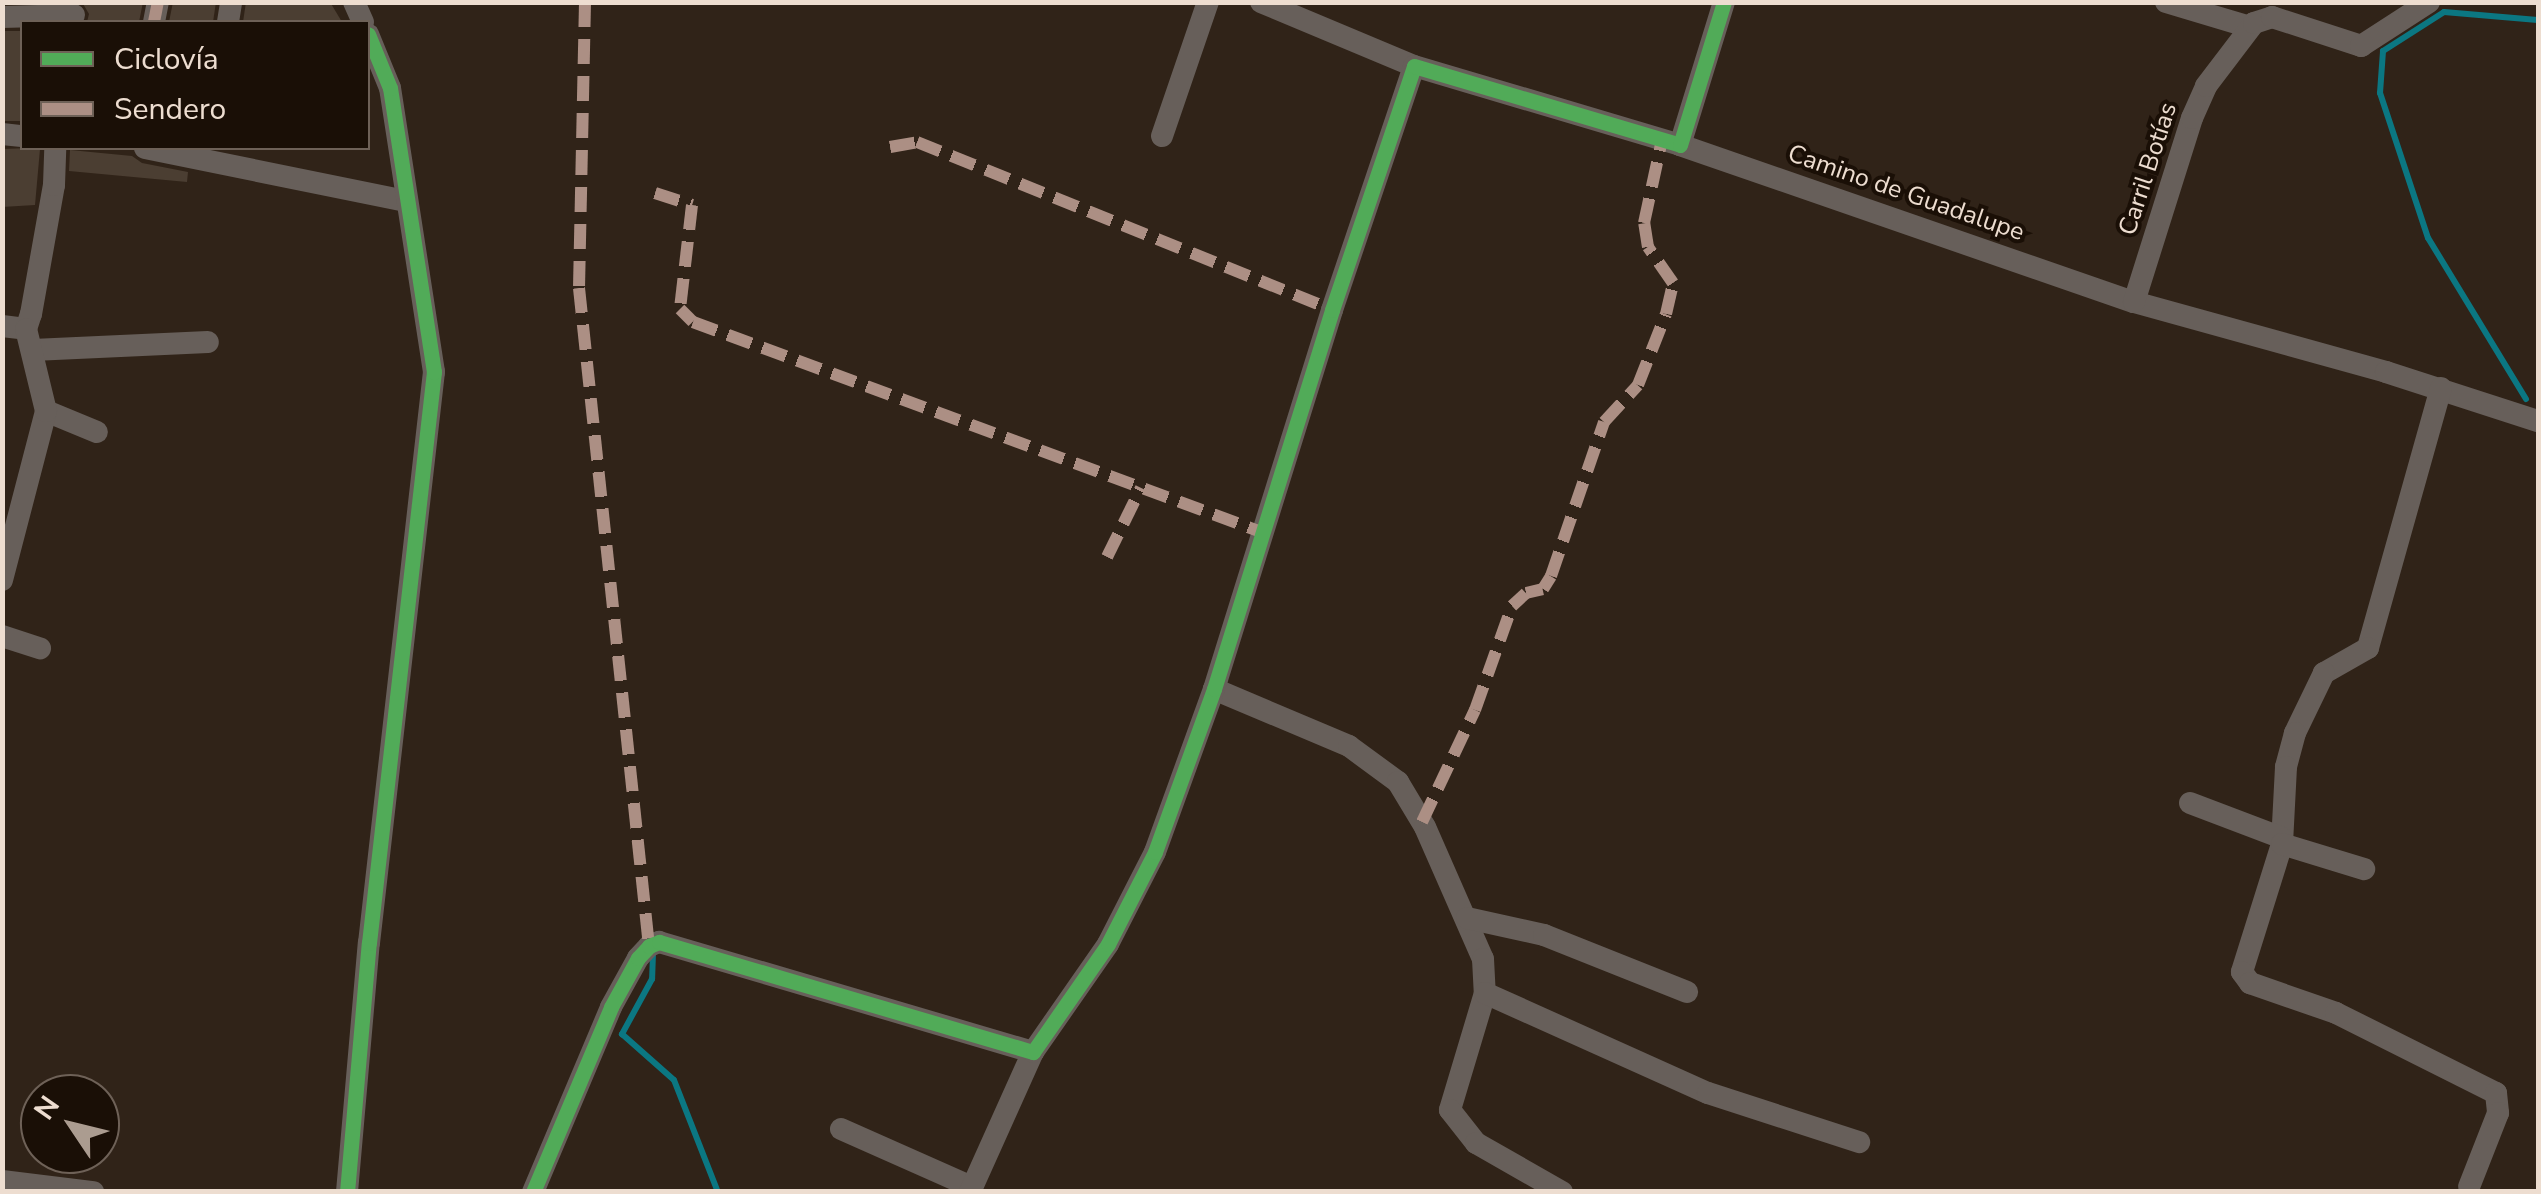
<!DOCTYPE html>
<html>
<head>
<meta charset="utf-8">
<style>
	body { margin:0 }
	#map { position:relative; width:2541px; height:1194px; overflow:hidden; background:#302318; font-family:"Nunito Sans",sans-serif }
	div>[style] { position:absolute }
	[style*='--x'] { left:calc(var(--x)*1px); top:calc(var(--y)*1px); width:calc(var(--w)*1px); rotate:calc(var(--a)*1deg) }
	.stream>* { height:6px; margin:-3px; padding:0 3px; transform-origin:3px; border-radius:3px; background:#0b7782 }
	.building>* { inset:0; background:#4b3e32; transform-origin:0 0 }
	.minor>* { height:22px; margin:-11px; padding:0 11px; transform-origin:11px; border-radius:11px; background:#675f5a }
	.quiet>* { height:12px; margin-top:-6px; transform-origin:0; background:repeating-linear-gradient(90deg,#ac8f84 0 25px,transparent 0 37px) }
	.cycleway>* { height:15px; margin:-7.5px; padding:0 7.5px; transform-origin:7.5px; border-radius:7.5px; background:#51ab58 }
	span { translate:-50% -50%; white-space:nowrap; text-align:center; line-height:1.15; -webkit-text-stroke:8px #1a0f06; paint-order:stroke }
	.street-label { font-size:25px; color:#edddd0 }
	.frame { position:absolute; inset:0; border:5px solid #edddd0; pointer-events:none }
	.legend { position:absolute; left:20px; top:20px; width:350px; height:130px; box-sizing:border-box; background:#1a0f06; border:2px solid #6e6157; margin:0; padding:12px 18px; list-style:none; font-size:30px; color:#edddd0 }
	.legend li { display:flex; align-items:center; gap:20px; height:50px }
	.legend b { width:50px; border:2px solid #6e6157 }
	.north { position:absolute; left:20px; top:1074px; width:100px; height:100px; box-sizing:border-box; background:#1a0f06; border:2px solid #6e6157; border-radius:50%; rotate:305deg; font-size:28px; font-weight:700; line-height:40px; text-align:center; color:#edddd0 }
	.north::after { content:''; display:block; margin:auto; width:35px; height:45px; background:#ab9c90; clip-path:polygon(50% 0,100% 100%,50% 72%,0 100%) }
</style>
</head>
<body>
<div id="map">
	<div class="stream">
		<i style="--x:2526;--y:399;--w:188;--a:-121.3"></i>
		<i style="--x:2428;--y:238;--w:153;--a:-108.3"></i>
		<i style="--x:2380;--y:93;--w:42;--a:-85.9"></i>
		<i style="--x:2383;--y:51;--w:72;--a:-32.6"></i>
		<i style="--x:2444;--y:12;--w:94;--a:4.9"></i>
		<i style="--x:653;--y:953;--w:26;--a:92"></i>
		<i style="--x:652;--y:979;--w:63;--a:118.6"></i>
		<i style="--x:622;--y:1034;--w:69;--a:41.5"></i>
		<i style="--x:674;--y:1080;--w:120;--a:68.6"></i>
	</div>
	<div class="building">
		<i style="clip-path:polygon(82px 2px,143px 2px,139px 22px,87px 22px,89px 14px)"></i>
		<i style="clip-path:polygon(173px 2px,216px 2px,213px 22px,169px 22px)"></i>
		<i style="clip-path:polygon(246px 2px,330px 2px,342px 22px,243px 22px)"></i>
		<i style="left:22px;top:31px;width:90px;height:20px;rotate:90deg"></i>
		<i style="clip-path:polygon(31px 148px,40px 149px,35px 205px,2px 207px,2px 149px)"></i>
		<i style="clip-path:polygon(70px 150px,132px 156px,142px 163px,188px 172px,187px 182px,69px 171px)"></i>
	</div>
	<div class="minor">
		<i style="--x:354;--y:2;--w:22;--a:66"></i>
		<i style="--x:1261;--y:2;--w:166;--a:22.7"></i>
		<i style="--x:1414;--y:66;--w:277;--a:16.5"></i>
		<i style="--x:1680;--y:145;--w:480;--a:19.1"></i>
		<i style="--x:2134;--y:302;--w:262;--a:15.5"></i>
		<i style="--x:2386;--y:372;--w:160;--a:17.9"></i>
		<i style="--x:2166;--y:2;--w:88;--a:16.6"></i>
		<i style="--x:2;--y:17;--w:72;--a:-1.6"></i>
		<i style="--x:154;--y:22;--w:20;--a:-79"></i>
		<i style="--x:228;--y:22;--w:20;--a:-81"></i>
		<i style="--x:2;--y:134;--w:20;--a:6"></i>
		<i style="--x:1162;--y:136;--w:142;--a:-71.1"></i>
		<i style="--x:1680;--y:145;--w:150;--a:-72.9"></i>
		<i style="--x:145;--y:148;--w:266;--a:11.5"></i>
		<i style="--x:2134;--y:302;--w:193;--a:-72.5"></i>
		<i style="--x:2192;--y:118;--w:35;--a:-66"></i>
		<i style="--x:2206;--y:86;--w:79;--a:-52.7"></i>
		<i style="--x:2254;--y:23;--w:19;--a:-18"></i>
		<i style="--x:2272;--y:17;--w:94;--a:18"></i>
		<i style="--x:2361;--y:46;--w:81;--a:-32.9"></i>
		<i style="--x:2;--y:326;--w:24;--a:7"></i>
		<i style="--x:26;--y:329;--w:16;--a:-72"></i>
		<i style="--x:31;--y:314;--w:131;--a:-79.9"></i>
		<i style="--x:54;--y:185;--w:37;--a:-88"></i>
		<i style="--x:33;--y:350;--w:175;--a:-2.6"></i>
		<i style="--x:2441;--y:388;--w:270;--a:105.7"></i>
		<i style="--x:2368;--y:648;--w:51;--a:150.4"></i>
		<i style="--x:2324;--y:673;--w:67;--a:115.8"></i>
		<i style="--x:2295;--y:733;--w:35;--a:105"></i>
		<i style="--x:2286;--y:767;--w:77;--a:93"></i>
		<i style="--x:2282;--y:844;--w:134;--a:107.4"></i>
		<i style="--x:2242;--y:972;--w:14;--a:54"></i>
		<i style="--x:2250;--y:983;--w:91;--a:19.2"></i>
		<i style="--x:2336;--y:1013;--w:179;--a:26.6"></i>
		<i style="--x:2496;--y:1093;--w:20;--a:84"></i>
		<i style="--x:2498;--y:1113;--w:79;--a:111.4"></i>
		<i style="--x:46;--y:411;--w:55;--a:22.4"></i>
		<i style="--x:2;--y:580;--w:175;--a:-75.4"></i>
		<i style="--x:46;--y:411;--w:84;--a:-103.7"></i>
		<i style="--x:2;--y:636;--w:40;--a:18"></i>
		<i style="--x:1214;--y:689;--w:147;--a:22.9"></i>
		<i style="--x:1349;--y:746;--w:61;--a:36.3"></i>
		<i style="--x:1398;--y:782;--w:52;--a:59"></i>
		<i style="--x:1425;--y:827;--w:144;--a:66.3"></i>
		<i style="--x:1483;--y:959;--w:34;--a:87"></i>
		<i style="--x:1485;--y:993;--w:122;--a:106.7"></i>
		<i style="--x:1450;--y:1110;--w:42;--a:51.8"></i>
		<i style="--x:1476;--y:1143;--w:99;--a:29.7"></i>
		<i style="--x:2190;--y:803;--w:98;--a:20.8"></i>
		<i style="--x:2282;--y:844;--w:86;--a:17"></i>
		<i style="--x:1467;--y:918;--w:79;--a:12.4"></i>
		<i style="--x:1544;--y:935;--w:154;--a:21.7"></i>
		<i style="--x:1485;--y:993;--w:244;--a:24.2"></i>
		<i style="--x:1708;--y:1093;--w:159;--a:18"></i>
		<i style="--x:841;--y:1129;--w:143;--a:23.9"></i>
		<i style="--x:2;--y:1181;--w:92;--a:6.9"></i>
		<i style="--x:347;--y:1192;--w:250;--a:-85"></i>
		<i style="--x:369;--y:943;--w:575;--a:-83.51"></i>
		<i style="--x:434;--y:372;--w:287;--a:-98.8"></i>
		<i style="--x:390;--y:88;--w:58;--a:-112.2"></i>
		<i style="--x:533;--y:1192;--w:201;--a:-67.1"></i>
		<i style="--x:611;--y:1007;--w:56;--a:-61.1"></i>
		<i style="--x:638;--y:958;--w:16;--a:-47"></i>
		<i style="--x:649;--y:946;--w:11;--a:-22"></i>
		<i style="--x:659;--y:942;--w:390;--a:16.4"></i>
		<i style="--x:970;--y:1192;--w:154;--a:-65.8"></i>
		<i style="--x:1033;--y:1052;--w:131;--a:-55.2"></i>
		<i style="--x:1108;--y:944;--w:103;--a:-62.9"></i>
		<i style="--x:1155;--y:852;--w:173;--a:-70.1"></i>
		<i style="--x:1214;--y:689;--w:397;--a:-72.7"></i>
		<i style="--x:1332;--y:310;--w:257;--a:-71.4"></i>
	</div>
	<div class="quiet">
		<i style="--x:585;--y:2;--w:286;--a:91.2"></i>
		<i style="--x:579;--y:288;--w:662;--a:83.93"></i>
		<i style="--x:154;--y:22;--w:20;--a:-79"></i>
		<i style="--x:890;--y:147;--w:27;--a:-10"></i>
		<i style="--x:917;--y:142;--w:448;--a:22"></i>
		<i style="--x:655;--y:193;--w:39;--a:18"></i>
		<i style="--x:692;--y:205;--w:105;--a:96.6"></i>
		<i style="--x:680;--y:309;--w:18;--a:45"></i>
		<i style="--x:693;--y:322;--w:609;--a:20.28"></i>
		<i style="--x:1107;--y:557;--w:77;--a:-63.8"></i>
		<i style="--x:1422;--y:822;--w:124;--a:-64.7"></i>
		<i style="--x:1475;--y:710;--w:110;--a:-70.4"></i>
		<i style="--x:1512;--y:606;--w:19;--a:-43"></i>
		<i style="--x:1526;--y:593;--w:17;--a:-13"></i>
		<i style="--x:1543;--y:589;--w:15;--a:-58"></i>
		<i style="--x:1551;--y:576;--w:163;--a:-71"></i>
		<i style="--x:1604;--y:422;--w:50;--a:-47.4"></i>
		<i style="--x:1638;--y:385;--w:76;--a:-68.5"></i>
		<i style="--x:1666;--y:314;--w:32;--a:-77"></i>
		<i style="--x:1673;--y:283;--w:44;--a:-124.8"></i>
		<i style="--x:1648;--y:247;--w:24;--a:-99"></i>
		<i style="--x:1644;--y:223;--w:85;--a:-77.8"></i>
	</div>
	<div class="cycleway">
		<i style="--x:347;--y:1192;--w:250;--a:-85"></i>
		<i style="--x:369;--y:943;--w:575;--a:-83.51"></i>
		<i style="--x:434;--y:372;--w:287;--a:-98.8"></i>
		<i style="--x:390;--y:88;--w:58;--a:-112.2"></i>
		<i style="--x:533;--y:1192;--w:201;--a:-67.1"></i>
		<i style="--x:611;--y:1007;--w:56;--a:-61.1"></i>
		<i style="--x:638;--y:958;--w:16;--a:-47"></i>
		<i style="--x:649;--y:946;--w:11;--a:-22"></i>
		<i style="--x:659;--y:942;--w:390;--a:16.4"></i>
		<i style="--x:1033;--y:1052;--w:131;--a:-55.2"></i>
		<i style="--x:1108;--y:944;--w:103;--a:-62.9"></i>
		<i style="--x:1155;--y:852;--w:173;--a:-70.1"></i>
		<i style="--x:1214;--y:689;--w:397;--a:-72.7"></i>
		<i style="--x:1332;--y:310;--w:257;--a:-71.4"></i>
		<i style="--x:1414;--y:66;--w:277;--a:16.5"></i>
		<i style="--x:1680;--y:145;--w:150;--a:-72.9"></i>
	</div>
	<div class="street-label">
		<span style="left:2148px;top:169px;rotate:-72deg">Carril Botías</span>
		<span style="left:1906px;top:193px;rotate:19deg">Camino de Guadalupe</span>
	</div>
	<div class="frame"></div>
	<ul class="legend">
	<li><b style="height:12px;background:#51ab58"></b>Ciclovía</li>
	<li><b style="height:12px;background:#ac8f84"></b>Sendero</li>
	</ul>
	<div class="north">N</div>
</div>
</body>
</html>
